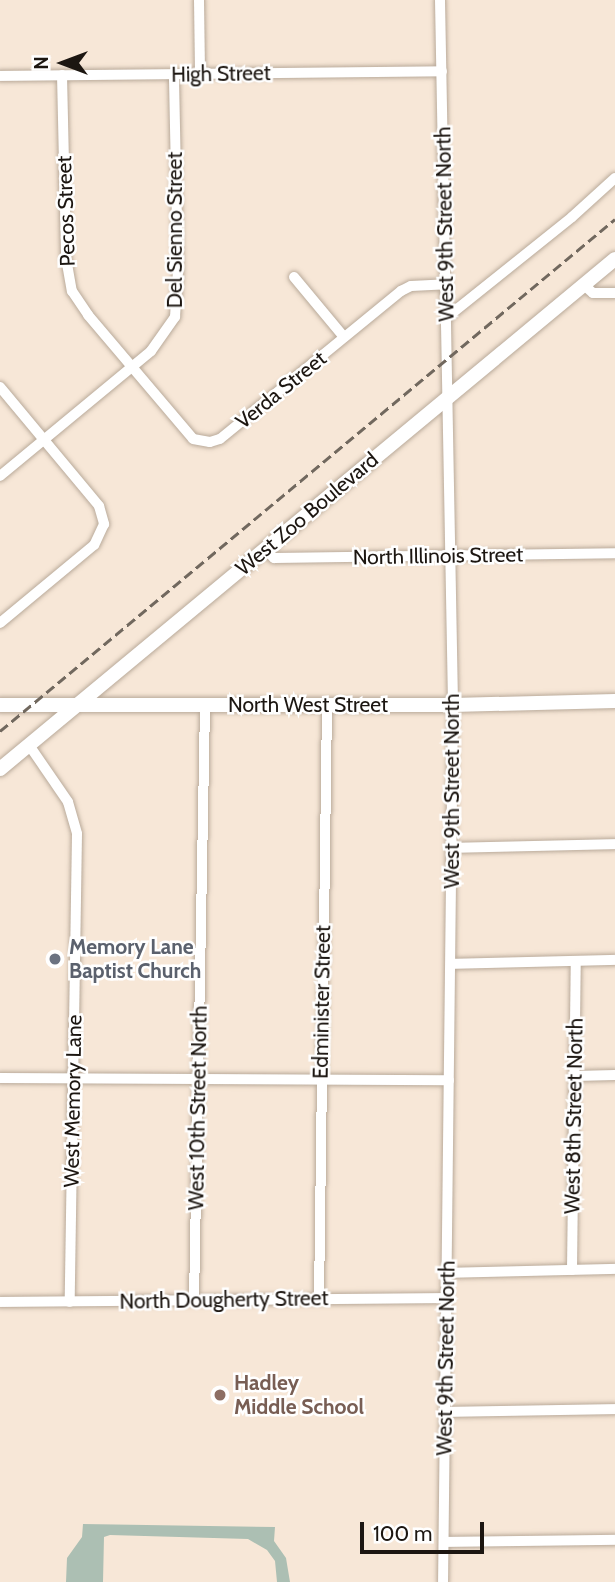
<!DOCTYPE html>
<html>
<head>
<meta charset="utf-8">
<style>
	body { margin:0 }
	#map { position:relative; width:615px; height:1582px; overflow:hidden; background:#f7e7d7; font-family:Cabin,sans-serif }
	div>[style] { position:absolute }
	[style*='--x'] { left:calc(var(--x)*1px); top:calc(var(--y)*1px); width:calc(var(--w)*1px); rotate:calc(var(--a)*1deg) }
	.green>* { inset:0; background:#acbfb3 }
	.roads { filter:drop-shadow(0 0 2px #b9aa9a) drop-shadow(0 0 2px #b9aa9a) }
	.minor>* { height:10px; margin:-5px; padding:0 5px; transform-origin:5px; border-radius:5px; background:#fff }
	.major>* { height:14px; margin:-7px; padding:0 7px; transform-origin:7px; border-radius:7px; background:#fff }
	.rail>* { height:2.5px; margin-top:-1.25px; transform-origin:0; background:repeating-linear-gradient(90deg,#71685e 0 10px,transparent 0 15px) }
	.dots>* { width:19px; height:19px; translate:-50% -50%; box-sizing:border-box; border:4px solid #fff; border-radius:50% }
	span { translate:-50% -50%; white-space:nowrap; text-align:center; line-height:1.15; -webkit-text-stroke:5px #fff; paint-order:stroke }
	.street-label { font-size:21px; color:#1c1611 }
	.worship-label { font-size:21px; color:#5b616d; font-weight:700 }
	.left { translate:0 -50%; text-align:left }
	.education-label { font-size:21px; color:#785e54; font-weight:700 }
	.north { position:absolute; left:28px; top:28px; width:70px; height:70px; -webkit-text-stroke:5px #fff; paint-order:stroke; rotate:270deg; font-size:19px; font-weight:700; line-height:28px; text-align:center; color:#1c1611 }
	.north::after { content:''; display:block; margin:auto; width:24px; height:32px; background:#1c1611; clip-path:polygon(50% 0,100% 100%,50% 72%,0 100%) }
	.scale { position:absolute; left:360px; top:1522px; width:124px; height:32px; box-sizing:border-box; border:4px solid #1c1611; border-top:0; padding-left:9px; font-size:21px; line-height:24px; white-space:nowrap; color:#1c1611; -webkit-text-stroke:5px #fff; paint-order:stroke }
</style>
</head>
<body>
<div id="map">
	<div class="green">
		<i style="clip-path:polygon(83px 1524px,275px 1527px,274px 1541px,286px 1558px,290px 1582px,277px 1582px,275px 1561px,267px 1550px,248px 1539px,110px 1535px,104px 1537px,103px 1582px,66px 1582px,67px 1558px,82px 1537px)"></i>
	</div>
	<div class="roads">
		<div class="minor">
			<i style="--x:199;--y:0;--w:74;--a:89.2"></i>
			<i style="--x:440;--y:0;--w:705;--a:88.94"></i>
			<i style="--x:453;--y:705;--w:877;--a:90.65"></i>
			<i style="--x:62;--y:75;--w:183;--a:88.7"></i>
			<i style="--x:66;--y:258;--w:34;--a:80"></i>
			<i style="--x:72;--y:291;--w:29;--a:56"></i>
			<i style="--x:88;--y:315;--w:162;--a:49.7"></i>
			<i style="--x:193;--y:439;--w:17;--a:10"></i>
			<i style="--x:210;--y:442;--w:10;--a:-17"></i>
			<i style="--x:220;--y:439;--w:234;--a:-39.3"></i>
			<i style="--x:401;--y:291;--w:11;--a:-27"></i>
			<i style="--x:411;--y:286;--w:35;--a:-3"></i>
			<i style="--x:0;--y:76;--w:442;--a:-0.6"></i>
			<i style="--x:294;--y:277;--w:78;--a:50.2"></i>
			<i style="--x:584;--y:285;--w:12;--a:42"></i>
			<i style="--x:593;--y:293;--w:22;--a:0"></i>
			<i style="--x:446;--y:318;--w:161;--a:-38.7"></i>
			<i style="--x:572;--y:217;--w:58;--a:-42.2"></i>
			<i style="--x:0;--y:387;--w:155;--a:50.2"></i>
			<i style="--x:99;--y:506;--w:19;--a:74"></i>
			<i style="--x:104;--y:524;--w:23;--a:115"></i>
			<i style="--x:94;--y:545;--w:122;--a:140.3"></i>
			<i style="--x:0;--y:476;--w:196;--a:-39.6"></i>
			<i style="--x:151;--y:351;--w:42;--a:-54.8"></i>
			<i style="--x:175;--y:317;--w:47;--a:-86.3"></i>
			<i style="--x:178;--y:270;--w:196;--a:-91.2"></i>
			<i style="--x:265;--y:549;--w:13;--a:45"></i>
			<i style="--x:274;--y:558;--w:341;--a:-0.8"></i>
			<i style="--x:29;--y:745;--w:69;--a:55.6"></i>
			<i style="--x:68;--y:802;--w:33;--a:74"></i>
			<i style="--x:77;--y:834;--w:468;--a:90.9"></i>
			<i style="--x:452;--y:848;--w:163;--a:-1.4"></i>
			<i style="--x:451;--y:964;--w:164;--a:-1.4"></i>
			<i style="--x:575;--y:1076;--w:40;--a:-1.4"></i>
			<i style="--x:0;--y:1078;--w:449;--a:0.3"></i>
			<i style="--x:572;--y:1270;--w:309;--a:-89.3"></i>
			<i style="--x:447;--y:1273;--w:168;--a:-1.4"></i>
			<i style="--x:319;--y:1299;--w:594;--a:-89.23"></i>
			<i style="--x:194;--y:1300;--w:595;--a:-88.94"></i>
			<i style="--x:0;--y:1302;--w:447;--a:-0.5"></i>
			<i style="--x:446;--y:1412;--w:169;--a:-1"></i>
			<i style="--x:444;--y:1542;--w:171;--a:-0.7"></i>
		</div>
		<div class="major">
			<i style="--x:0;--y:705;--w:453;--a:0"></i>
			<i style="--x:453;--y:705;--w:162;--a:-1.4"></i>
			<i style="--x:0;--y:769;--w:799;--a:-39.67"></i>
		</div>
	</div>
	<div class="rail">
		<i style="--x:0;--y:731;--w:800;--a:-39.78"></i>
	</div>
	<div class="dots">
		<i style="left:55px;top:959px;background:#6b7280"></i>
		<i style="left:220px;top:1395px;background:#8d6e63"></i>
	</div>
	<div class="street-label">
		<span style="left:221px;top:74px;rotate:-1deg">High Street</span>
		<span style="left:66px;top:211px;rotate:-92deg">Pecos Street</span>
		<span style="left:445px;top:224px;rotate:-91deg">West 9th Street North</span>
		<span style="left:175px;top:230px;rotate:-90deg">Del Sienno Street</span>
		<span style="left:281px;top:390px;rotate:-39deg">Verda Street</span>
		<span style="left:307px;top:514px;rotate:-40deg">West Zoo Boulevard</span>
		<span style="left:438px;top:556px;rotate:-1deg">North Illinois Street</span>
		<span style="left:308px;top:705px">North West Street</span>
		<span style="left:452px;top:791px;rotate:-90deg">West 9th Street North</span>
		<span style="left:322px;top:1002px;rotate:-89deg">Edminister Street</span>
		<span style="left:73px;top:1101px;rotate:-89deg">West Memory Lane</span>
		<span style="left:198px;top:1108px;rotate:-89deg">West 10th Street North</span>
		<span style="left:574px;top:1116px;rotate:-89deg">West 8th Street North</span>
		<span style="left:224px;top:1300px;rotate:-1deg">North Dougherty Street</span>
		<span style="left:446px;top:1358px;rotate:-89deg">West 9th Street North</span>
	</div>
	<div class="worship-label">
		<span class="left" style="left:69px;top:959px">Memory Lane<br>Baptist Church</span>
	</div>
	<div class="education-label">
		<span class="left" style="left:234px;top:1395px">Hadley<br>Middle School</span>
	</div>
	<div class="north">N</div>
	<div class="scale">100 m</div>
</div>
</body>
</html>
